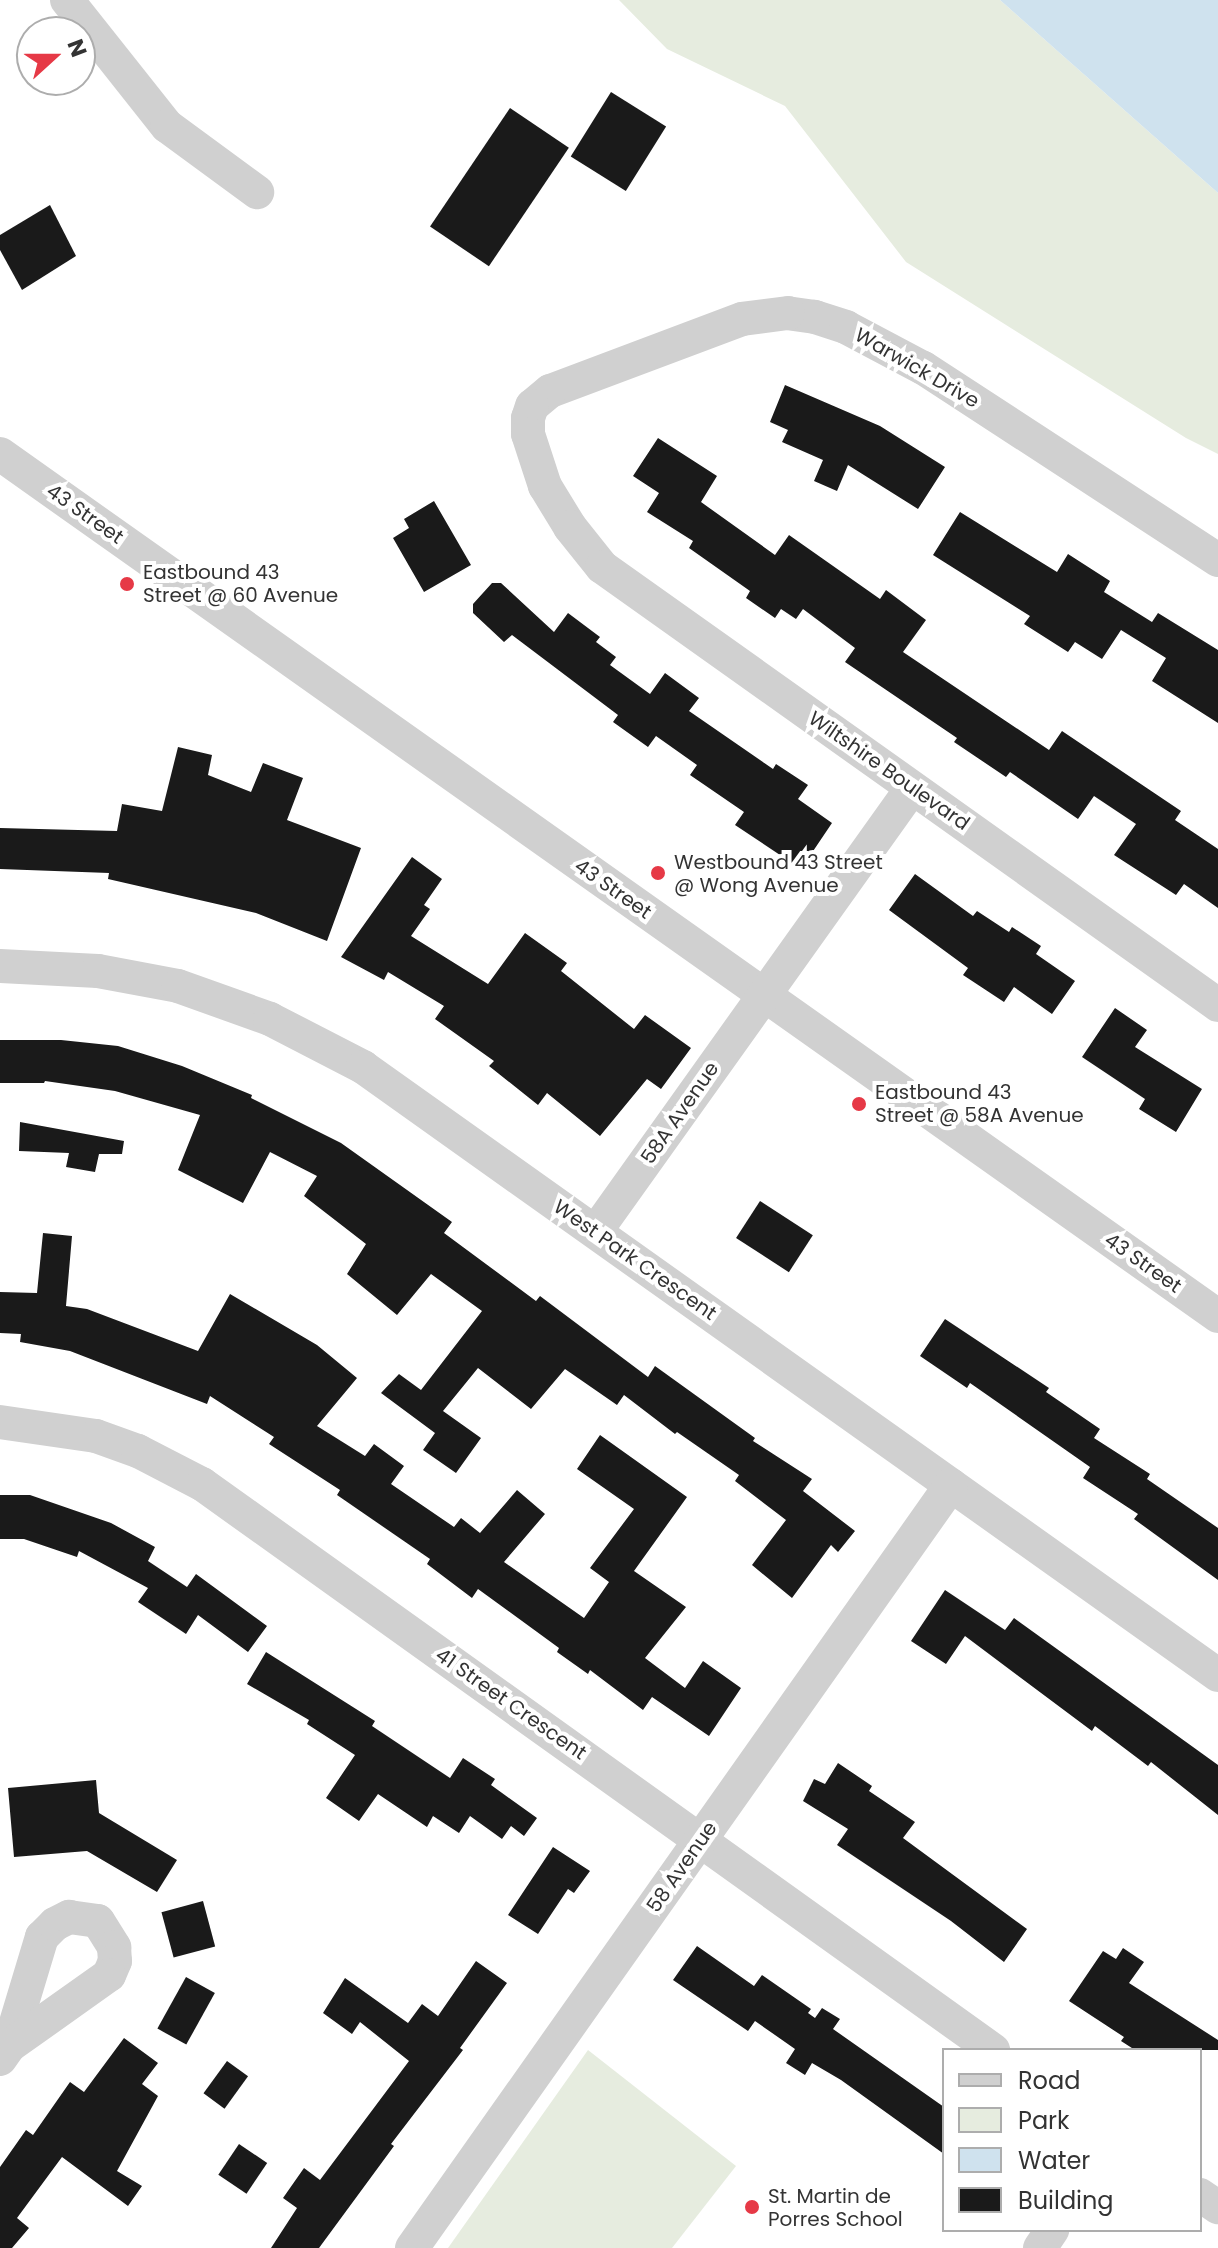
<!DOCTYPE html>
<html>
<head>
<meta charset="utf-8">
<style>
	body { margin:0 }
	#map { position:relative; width:1218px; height:2248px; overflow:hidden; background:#fff; font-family:Poppins,sans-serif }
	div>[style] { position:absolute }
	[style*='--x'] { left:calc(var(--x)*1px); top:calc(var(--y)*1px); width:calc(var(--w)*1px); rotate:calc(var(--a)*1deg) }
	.green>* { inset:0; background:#e6ecdf }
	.water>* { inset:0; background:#cfe2ee }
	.building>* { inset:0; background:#1a1a1a; transform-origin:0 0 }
	.minor>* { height:34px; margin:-17px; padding:0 17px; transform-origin:17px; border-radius:17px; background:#d0d0d0 }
	.dots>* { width:22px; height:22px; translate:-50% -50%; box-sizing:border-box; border:4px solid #fff; border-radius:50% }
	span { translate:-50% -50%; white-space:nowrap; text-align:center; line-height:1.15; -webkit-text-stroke:8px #fff; paint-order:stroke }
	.street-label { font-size:20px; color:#333 }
	.poi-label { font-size:20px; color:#333 }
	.left { translate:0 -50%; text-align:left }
	.legend { position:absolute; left:942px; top:2048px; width:260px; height:184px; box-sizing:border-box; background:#fff; border:2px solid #adadad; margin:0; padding:10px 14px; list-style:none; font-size:24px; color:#333 }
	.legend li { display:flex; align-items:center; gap:16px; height:40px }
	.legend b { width:40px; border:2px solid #adadad }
	.north { position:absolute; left:16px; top:16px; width:80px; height:80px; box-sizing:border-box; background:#fff; border:2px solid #adadad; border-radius:50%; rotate:69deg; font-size:22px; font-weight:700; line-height:32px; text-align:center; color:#333 }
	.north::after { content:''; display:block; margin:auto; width:28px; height:36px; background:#e63946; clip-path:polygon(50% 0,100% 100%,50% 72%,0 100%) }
</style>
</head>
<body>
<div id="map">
	<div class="green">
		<i style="clip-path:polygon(619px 0,1000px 0,1218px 193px,1218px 454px,1186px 438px,906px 262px,785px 106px,667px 49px)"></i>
		<i style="clip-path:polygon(588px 2050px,736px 2166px,672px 2248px,448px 2248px)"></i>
	</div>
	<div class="water">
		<i style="clip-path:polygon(1000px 0,1218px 0,1218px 193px)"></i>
	</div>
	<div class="building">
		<i style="left:611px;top:92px;width:65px;height:76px;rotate:32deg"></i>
		<i style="left:510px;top:108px;width:71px;height:143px;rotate:34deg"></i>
		<i style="clip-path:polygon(50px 205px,76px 256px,22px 290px,0 250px,0 235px)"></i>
		<i style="clip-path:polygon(785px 385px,880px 426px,945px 467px,918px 509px,848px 465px,837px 491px,814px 481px,823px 460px,782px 442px,788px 430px,770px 422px)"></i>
		<i style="clip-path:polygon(658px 438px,717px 476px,701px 502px,775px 555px,789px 535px,880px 599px,886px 590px,926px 620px,903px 652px,1049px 750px,1062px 731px,1181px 811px,1175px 820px,1218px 849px,1218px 908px,1184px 884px,1176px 895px,1114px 855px,1136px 824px,1094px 796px,1078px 819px,1010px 772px,1006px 777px,954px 742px,957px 738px,845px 662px,855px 648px,803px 609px,796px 619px,781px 609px,775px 618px,746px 598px,750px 591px,689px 548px,693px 541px,647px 512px,659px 493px,633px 476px)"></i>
		<i style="clip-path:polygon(434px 501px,471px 565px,424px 592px,393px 538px,409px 528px,404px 519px)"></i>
		<i style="clip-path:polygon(960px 512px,1057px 572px,1068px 554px,1110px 581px,1104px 592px,1152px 622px,1158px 613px,1218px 650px,1218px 723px,1152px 681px,1166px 658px,1121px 630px,1102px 659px,1075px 642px,1068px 652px,1024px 624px,1030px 616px,933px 555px)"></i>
		<i style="clip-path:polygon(492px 583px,501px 583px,554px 632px,568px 613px,600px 637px,596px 642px,616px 657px,610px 665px,650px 694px,665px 673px,699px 698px,689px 711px,773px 769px,776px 764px,808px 785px,798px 799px,832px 823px,801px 869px,735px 825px,744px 812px,690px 775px,697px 765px,656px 736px,648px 747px,613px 722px,618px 715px,512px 635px,504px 642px,473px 613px,473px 604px)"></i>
		<i style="clip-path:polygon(178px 747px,212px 755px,208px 775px,251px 792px,263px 763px,303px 778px,287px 820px,361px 848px,327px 941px,256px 913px,108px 879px,109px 873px,0 869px,0 828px,117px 831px,122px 804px,162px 811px)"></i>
		<i style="clip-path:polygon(412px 857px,442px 879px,424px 905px,430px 909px,411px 936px,488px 984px,525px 933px,567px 963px,561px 971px,634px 1029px,645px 1015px,691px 1048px,661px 1089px,647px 1079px,600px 1136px,547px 1093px,538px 1105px,489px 1066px,494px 1061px,435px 1019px,444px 1006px,388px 972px,384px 980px,341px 957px)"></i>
		<i style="clip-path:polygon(915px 874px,973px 916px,977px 911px,1009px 932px,1012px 927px,1041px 946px,1036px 954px,1075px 981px,1052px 1014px,1014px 987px,1004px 1002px,963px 975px,968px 968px,889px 910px)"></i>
		<i style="clip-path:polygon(1115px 1008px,1147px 1030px,1135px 1047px,1202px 1089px,1176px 1132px,1139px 1109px,1145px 1099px,1082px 1057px)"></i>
		<i style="clip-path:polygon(0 1040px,61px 1040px,118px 1046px,182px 1066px,252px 1095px,251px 1098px,341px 1143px,452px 1222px,444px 1233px,536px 1301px,540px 1296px,648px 1377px,655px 1366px,755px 1438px,753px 1441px,812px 1479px,803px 1491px,855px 1531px,838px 1552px,831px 1545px,792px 1598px,752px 1565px,786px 1520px,735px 1481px,739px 1475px,677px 1432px,675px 1434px,624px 1395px,617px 1405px,565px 1369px,531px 1409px,478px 1368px,443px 1411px,481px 1438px,456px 1473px,423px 1450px,435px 1433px,381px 1393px,399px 1374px,421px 1390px,482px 1311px,431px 1274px,397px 1315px,347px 1274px,366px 1244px,304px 1196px,317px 1176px,270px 1152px,243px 1203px,178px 1170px,200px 1115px,115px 1091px,45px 1081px,44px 1083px,0 1083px)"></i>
		<i style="clip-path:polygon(20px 1122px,124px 1141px,122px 1154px,99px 1154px,95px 1172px,66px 1167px,69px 1153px,19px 1151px)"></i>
		<i style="left:760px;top:1201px;width:63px;height:44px;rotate:33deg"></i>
		<i style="clip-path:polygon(43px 1233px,72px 1236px,66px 1306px,87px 1309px,198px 1351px,230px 1294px,317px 1345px,357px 1378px,317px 1426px,365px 1456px,374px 1444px,404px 1466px,391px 1484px,454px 1527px,461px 1518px,480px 1533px,517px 1490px,545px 1514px,504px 1562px,584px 1618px,609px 1582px,590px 1568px,634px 1509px,577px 1469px,600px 1435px,687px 1497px,634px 1571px,686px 1607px,645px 1658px,685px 1688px,703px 1661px,741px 1688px,709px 1736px,652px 1697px,643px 1710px,590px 1670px,588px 1674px,557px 1652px,559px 1648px,478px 1589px,472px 1598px,427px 1564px,430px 1559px,337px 1495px,340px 1490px,269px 1444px,274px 1437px,210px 1396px,207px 1404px,70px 1351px,20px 1342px,21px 1334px,0 1333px,0 1292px,37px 1293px)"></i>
		<i style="clip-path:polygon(945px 1319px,1049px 1388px,1046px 1392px,1100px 1429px,1094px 1438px,1150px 1474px,1147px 1479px,1218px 1528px,1218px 1580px,1134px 1519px,1138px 1514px,1083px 1478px,1090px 1467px,970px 1383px,967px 1388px,920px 1356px)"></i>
		<i style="clip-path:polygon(0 1495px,30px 1495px,111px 1523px,155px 1547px,148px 1561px,187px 1587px,196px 1574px,267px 1626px,248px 1652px,198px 1615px,186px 1634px,138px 1602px,148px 1588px,79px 1551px,77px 1557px,24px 1539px,0 1539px)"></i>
		<i style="clip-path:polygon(945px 1590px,1005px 1630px,1014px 1618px,1218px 1765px,1218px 1815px,1151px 1762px,1148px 1766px,1095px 1726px,1092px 1731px,965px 1636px,946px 1664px,911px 1641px)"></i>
		<i style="clip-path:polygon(266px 1652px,375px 1721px,372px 1726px,450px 1778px,463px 1758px,495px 1779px,491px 1785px,537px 1818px,524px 1836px,511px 1826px,502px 1839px,470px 1816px,459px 1833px,433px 1816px,427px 1827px,378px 1794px,359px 1821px,326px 1798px,355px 1755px,307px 1724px,309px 1720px,247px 1684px)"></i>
		<i style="clip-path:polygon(838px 1763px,872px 1786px,869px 1791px,915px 1822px,903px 1838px,1027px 1929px,1004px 1962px,951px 1921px,837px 1845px,848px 1829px,803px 1801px,814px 1779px,825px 1784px)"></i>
		<i style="clip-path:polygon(96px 1780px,99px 1813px,177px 1860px,157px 1892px,87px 1851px,14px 1857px,8px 1788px)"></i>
		<i style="clip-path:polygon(553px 1847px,590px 1871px,574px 1893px,568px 1889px,538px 1934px,508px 1915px)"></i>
		<i style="left:203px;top:1901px;width:47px;height:43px;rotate:75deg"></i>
		<i style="clip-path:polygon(697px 1946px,754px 1986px,762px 1975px,811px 2009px,808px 2013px,815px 2018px,822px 2008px,840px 2019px,833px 2029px,944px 2107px,944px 2154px,841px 2080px,812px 2063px,805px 2075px,786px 2063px,795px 2049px,755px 2021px,748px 2031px,673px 1980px)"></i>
		<i style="clip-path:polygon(1123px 1948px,1144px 1962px,1129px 1983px,1218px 2040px,1218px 2050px,1135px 2050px,1121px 2041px,1124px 2037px,1069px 2001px,1103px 1951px,1116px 1959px)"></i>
		<i style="clip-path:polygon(476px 1961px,507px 1983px,460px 2048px,463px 2050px,391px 2144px,394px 2146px,319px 2248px,271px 2248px,297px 2208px,283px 2198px,304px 2168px,320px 2180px,409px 2061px,360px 2022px,352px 2034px,323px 2013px,345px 1978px,408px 2023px,422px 2004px,438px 2016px)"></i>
		<i style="left:186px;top:1977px;width:33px;height:59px;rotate:29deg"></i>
		<i style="clip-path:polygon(124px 2038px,158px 2063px,142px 2084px,158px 2096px,117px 2171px,142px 2186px,128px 2206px,62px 2157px,17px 2218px,29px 2228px,12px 2248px,0 2248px,0 2167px,26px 2130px,33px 2135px,70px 2082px,84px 2092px)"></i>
		<i style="left:227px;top:2061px;width:26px;height:40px;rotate:36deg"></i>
		<i style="left:239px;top:2144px;width:34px;height:37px;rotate:34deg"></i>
	</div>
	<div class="minor">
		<i style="--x:67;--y:0;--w:161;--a:51.6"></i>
		<i style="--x:167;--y:126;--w:112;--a:36.3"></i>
		<i style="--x:0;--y:454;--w:1492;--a:35.29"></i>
		<i style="--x:1218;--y:560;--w:352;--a:-146.9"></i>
		<i style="--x:923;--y:368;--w:87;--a:-152"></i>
		<i style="--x:846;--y:327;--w:33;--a:-162"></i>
		<i style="--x:815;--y:317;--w:27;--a:-172"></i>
		<i style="--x:788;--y:313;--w:46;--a:172.6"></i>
		<i style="--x:742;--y:319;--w:205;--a:159.4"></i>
		<i style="--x:550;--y:391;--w:23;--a:140"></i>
		<i style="--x:532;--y:406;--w:13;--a:108"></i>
		<i style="--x:528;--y:418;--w:16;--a:90"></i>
		<i style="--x:528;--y:434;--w:55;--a:71.9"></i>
		<i style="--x:545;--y:486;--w:48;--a:58.6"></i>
		<i style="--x:570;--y:527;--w:51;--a:51.3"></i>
		<i style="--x:602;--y:567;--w:756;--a:35.41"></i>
		<i style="--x:0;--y:966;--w:98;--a:2.9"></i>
		<i style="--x:98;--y:971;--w:81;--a:10.6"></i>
		<i style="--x:178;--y:986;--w:98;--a:19.7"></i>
		<i style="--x:270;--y:1019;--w:105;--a:27.3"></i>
		<i style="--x:363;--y:1067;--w:1049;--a:35.42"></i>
		<i style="--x:596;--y:1231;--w:544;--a:-54.5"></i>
		<i style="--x:0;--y:1422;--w:97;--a:8.3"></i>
		<i style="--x:96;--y:1436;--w:45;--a:19.7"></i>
		<i style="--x:138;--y:1451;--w:72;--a:27.3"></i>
		<i style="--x:202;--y:1484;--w:973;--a:35.59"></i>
		<i style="--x:0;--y:2059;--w:16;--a:-55"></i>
		<i style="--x:9;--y:2046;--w:114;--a:-73.2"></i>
		<i style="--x:42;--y:1937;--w:18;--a:-45"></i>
		<i style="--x:55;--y:1924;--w:16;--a:-27"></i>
		<i style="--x:69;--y:1917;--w:29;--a:8"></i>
		<i style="--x:98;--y:1921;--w:31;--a:58"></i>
		<i style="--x:114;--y:1947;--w:14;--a:86"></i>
		<i style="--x:115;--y:1961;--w:15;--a:113"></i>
		<i style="--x:109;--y:1975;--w:123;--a:144.6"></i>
		<i style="--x:1200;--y:2195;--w:22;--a:34"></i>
		<i style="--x:412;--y:2248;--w:934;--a:-54.76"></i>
		<i style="--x:1040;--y:2248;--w:22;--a:-56"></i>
	</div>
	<div class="dots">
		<i style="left:127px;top:584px;background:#e63946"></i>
		<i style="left:658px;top:873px;background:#e63946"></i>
		<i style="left:859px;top:1104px;background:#e63946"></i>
		<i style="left:752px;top:2207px;background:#e63946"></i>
	</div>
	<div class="street-label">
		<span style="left:917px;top:368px;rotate:30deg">Warwick Drive</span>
		<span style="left:85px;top:514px;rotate:35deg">43 Street</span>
		<span style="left:889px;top:771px;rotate:35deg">Wiltshire Boulevard</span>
		<span style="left:613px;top:889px;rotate:35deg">43 Street</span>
		<span style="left:680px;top:1113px;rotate:-55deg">58A Avenue</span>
		<span style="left:635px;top:1260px;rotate:35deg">West Park Crescent</span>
		<span style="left:1143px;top:1263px;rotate:35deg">43 Street</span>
		<span style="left:511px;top:1704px;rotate:35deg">41 Street Crescent</span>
		<span style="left:682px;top:1867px;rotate:-55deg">58 Avenue</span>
	</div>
	<div class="poi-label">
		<span class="left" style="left:143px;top:584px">Eastbound 43<br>Street @ 60 Avenue</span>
		<span class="left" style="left:674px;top:874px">Westbound 43 Street<br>@ Wong Avenue</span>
		<span class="left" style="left:875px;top:1104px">Eastbound 43<br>Street @ 58A Avenue</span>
		<span class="left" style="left:768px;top:2208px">St. Martin de<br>Porres School</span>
	</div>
	<ul class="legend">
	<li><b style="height:10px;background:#d0d0d0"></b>Road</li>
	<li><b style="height:22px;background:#e6ecdf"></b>Park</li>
	<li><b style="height:22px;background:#cfe2ee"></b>Water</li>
	<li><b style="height:22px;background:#1a1a1a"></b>Building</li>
	</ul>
	<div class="north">N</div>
</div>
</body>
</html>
